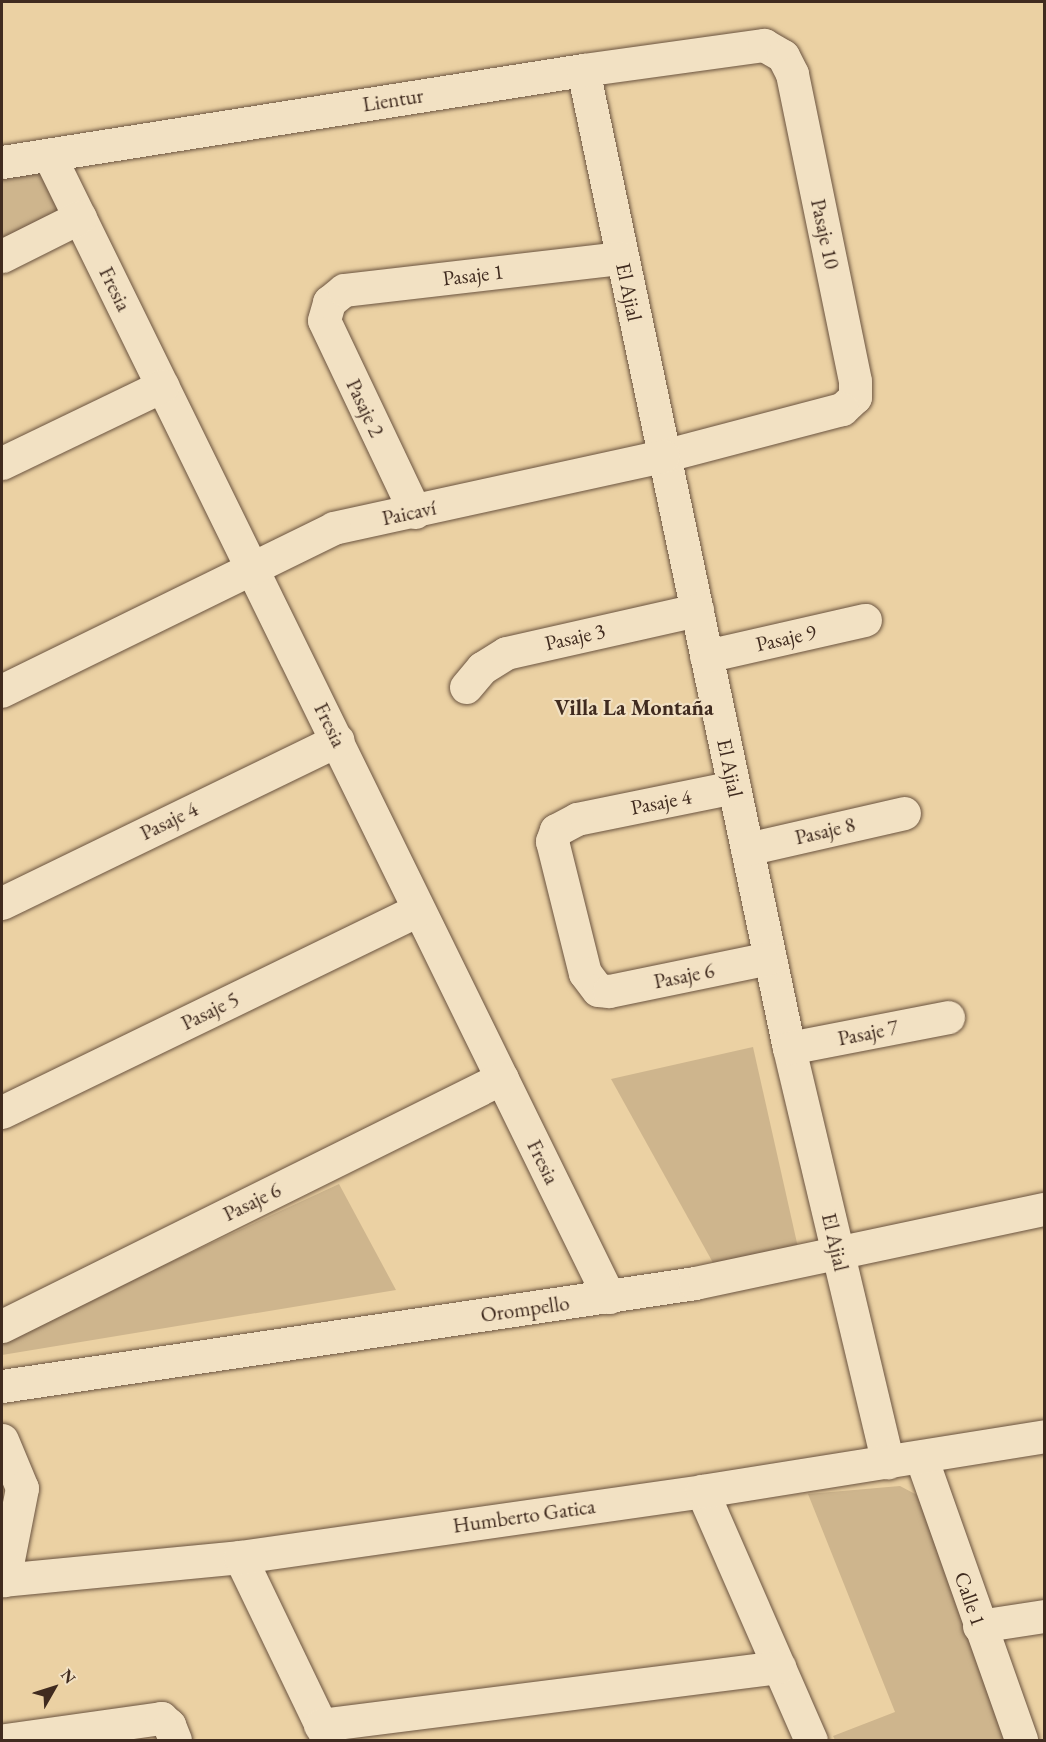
<!DOCTYPE html>
<html>
<head>
<meta charset="utf-8">
<style>
	body { margin:0 }
	#map { position:relative; width:1046px; height:1742px; overflow:hidden; background:#ebd1a3; font-family:"EB Garamond",serif }
	div>[style] { position:absolute }
	[style*='--x'] { left:calc(var(--x)*1px); top:calc(var(--y)*1px); width:calc(var(--w)*1px); rotate:calc(var(--a)*1deg) }
	.green>* { inset:0; background:#ceb58d }
	.roads { filter:drop-shadow(0 0 2px #6b5440) drop-shadow(0 0 2px #6b5440) }
	.street>* { height:33px; margin:-16.5px; padding:0 16.5px; transform-origin:16.5px; border-radius:16.5px; background:#f2e1c3 }
	span { translate:-50% -50%; white-space:nowrap; text-align:center; line-height:1.15; -webkit-text-stroke:4.5px #f2e1c3; paint-order:stroke }
	.street-label { font-size:21px; color:#402b1f }
	.neighbourhood-label { font-size:22px; color:#402b1f; font-weight:700 }
	.frame { position:absolute; inset:0; border:3px solid #402b1f; pointer-events:none }
	.north { position:absolute; left:24px; top:1658px; width:60px; height:60px; -webkit-text-stroke:4px #f2e1c3; paint-order:stroke; rotate:51deg; font-size:16px; font-weight:700; line-height:24px; text-align:center; color:#402b1f }
	.north::after { content:''; display:block; margin:auto; width:21px; height:27px; background:#402b1f; clip-path:polygon(50% 0,100% 100%,50% 72%,0 100%) }
</style>
</head>
<body>
<div id="map">
	<div class="green">
		<i style="clip-path:polygon(44px 164px,69px 214px,2px 247px,2px 170px)"></i>
		<i style="clip-path:polygon(753px 1047px,799px 1252px,717px 1270px,611px 1079px)"></i>
		<i style="clip-path:polygon(339px 1184px,396px 1290px,2px 1355px,2px 1340px)"></i>
		<i style="clip-path:polygon(900px 1486px,917px 1495px,1009px 1740px,835px 1740px,833px 1736px,895px 1712px,808px 1494px)"></i>
	</div>
	<div class="roads">
		<div class="street">
			<i style="--x:583;--y:70;--w:999;--a:78.11"></i>
			<i style="--x:789;--y:1048;--w:426;--a:76.6"></i>
			<i style="--x:49;--y:155;--w:1272;--a:63.88"></i>
			<i style="--x:2;--y:162;--w:588;--a:-9"></i>
			<i style="--x:583;--y:70;--w:183;--a:-7.9"></i>
			<i style="--x:764;--y:45;--w:22;--a:30"></i>
			<i style="--x:783;--y:56;--w:20;--a:63"></i>
			<i style="--x:792;--y:74;--w:313;--a:78.4"></i>
			<i style="--x:855;--y:381;--w:16;--a:90"></i>
			<i style="--x:855;--y:397;--w:18;--a:137"></i>
			<i style="--x:842;--y:409;--w:185;--a:165.3"></i>
			<i style="--x:663;--y:456;--w:337;--a:167.7"></i>
			<i style="--x:334;--y:528;--w:370;--a:153.9"></i>
			<i style="--x:2;--y:256;--w:87;--a:-26.6"></i>
			<i style="--x:2;--y:463;--w:178;--a:-25.7"></i>
			<i style="--x:415;--y:512;--w:212;--a:-115.4"></i>
			<i style="--x:324;--y:320;--w:19;--a:-74"></i>
			<i style="--x:329;--y:302;--w:19;--a:-39"></i>
			<i style="--x:344;--y:290;--w:280;--a:-6.6"></i>
			<i style="--x:706;--y:656;--w:163;--a:-12.8"></i>
			<i style="--x:466;--y:687;--w:25;--a:-50"></i>
			<i style="--x:482;--y:668;--w:28;--a:-32"></i>
			<i style="--x:506;--y:653;--w:196;--a:-12.7"></i>
			<i style="--x:734;--y:787;--w:160;--a:168.5"></i>
			<i style="--x:577;--y:819;--w:24;--a:152"></i>
			<i style="--x:556;--y:830;--w:12;--a:110"></i>
			<i style="--x:552;--y:841;--w:136;--a:76"></i>
			<i style="--x:585;--y:973;--w:21;--a:53"></i>
			<i style="--x:598;--y:990;--w:11;--a:5"></i>
			<i style="--x:609;--y:991;--w:164;--a:-11.6"></i>
			<i style="--x:747;--y:849;--w:161;--a:-12.9"></i>
			<i style="--x:2;--y:903;--w:373;--a:-25.9"></i>
			<i style="--x:789;--y:1048;--w:162;--a:-11"></i>
			<i style="--x:2;--y:1112;--w:462;--a:-25.9"></i>
			<i style="--x:2;--y:1326;--w:558;--a:-26.38"></i>
			<i style="--x:2;--y:1386;--w:701;--a:-8.45"></i>
			<i style="--x:695;--y:1283;--w:357;--a:-12"></i>
			<i style="--x:2;--y:1440;--w:52;--a:67.4"></i>
			<i style="--x:22;--y:1488;--w:94;--a:101.1"></i>
			<i style="--x:921;--y:1457;--w:300;--a:70.5"></i>
			<i style="--x:702;--y:1491;--w:272;--a:66.4"></i>
			<i style="--x:240;--y:1557;--w:203;--a:64.3"></i>
			<i style="--x:2;--y:1580;--w:239;--a:-5.5"></i>
			<i style="--x:240;--y:1557;--w:467;--a:-8.1"></i>
			<i style="--x:702;--y:1491;--w:346;--a:-9.1"></i>
			<i style="--x:979;--y:1626;--w:66;--a:-8.7"></i>
			<i style="--x:320;--y:1725;--w:463;--a:-7.2"></i>
			<i style="--x:5;--y:1740;--w:158;--a:-8"></i>
			<i style="--x:161;--y:1718;--w:11;--a:41"></i>
			<i style="--x:169;--y:1725;--w:16;--a:68"></i>
		</div>
	</div>
	<div class="street-label">
		<span style="left:393px;top:100px;rotate:-9deg">Lientur</span>
		<span style="left:825px;top:234px;rotate:78deg">Pasaje 10</span>
		<span style="left:473px;top:275px;rotate:-7deg">Pasaje 1</span>
		<span style="left:115px;top:289px;rotate:64deg">Fresia</span>
		<span style="left:629px;top:292px;rotate:78deg">El Ajial</span>
		<span style="left:365px;top:408px;rotate:65deg">Pasaje 2</span>
		<span style="left:409px;top:513px;rotate:-12deg">Paicaví</span>
		<span style="left:575px;top:637px;rotate:-13deg">Pasaje 3</span>
		<span style="left:786px;top:638px;rotate:-13deg">Pasaje 9</span>
		<span style="left:330px;top:725px;rotate:64deg">Fresia</span>
		<span style="left:730px;top:768px;rotate:78deg">El Ajial</span>
		<span style="left:661px;top:802px;rotate:-11deg">Pasaje 4</span>
		<span style="left:169px;top:821px;rotate:-26deg">Pasaje 4</span>
		<span style="left:825px;top:831px;rotate:-13deg">Pasaje 8</span>
		<span style="left:684px;top:976px;rotate:-11deg">Pasaje 6</span>
		<span style="left:210px;top:1011px;rotate:-26deg">Pasaje 5</span>
		<span style="left:868px;top:1033px;rotate:-11deg">Pasaje 7</span>
		<span style="left:543px;top:1162px;rotate:64deg">Fresia</span>
		<span style="left:252px;top:1202px;rotate:-26deg">Pasaje 6</span>
		<span style="left:835px;top:1242px;rotate:77deg">El Ajial</span>
		<span style="left:525px;top:1309px;rotate:-8deg">Orompello</span>
		<span style="left:524px;top:1516px;rotate:-8deg">Humberto Gatica</span>
		<span style="left:970px;top:1599px;rotate:71deg">Calle 1</span>
	</div>
	<div class="neighbourhood-label">
		<span style="left:634px;top:708px">Villa La Montaña</span>
	</div>
	<div class="frame"></div>
	<div class="north">N</div>
</div>
</body>
</html>
